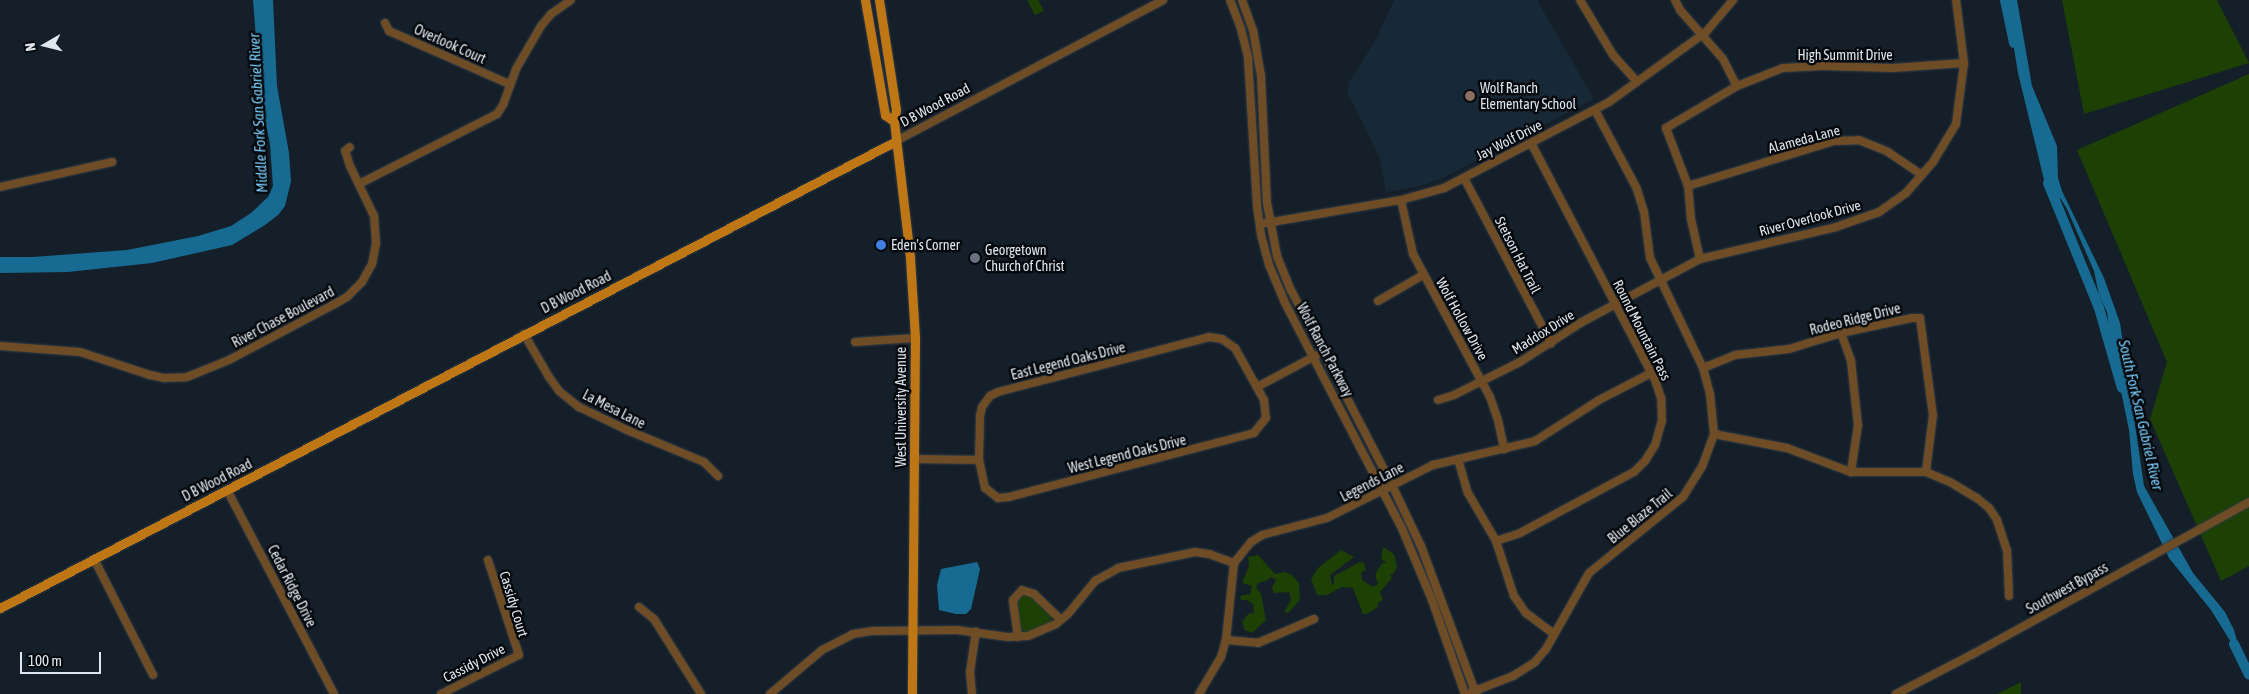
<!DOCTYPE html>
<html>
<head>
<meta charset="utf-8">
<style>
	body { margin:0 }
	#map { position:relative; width:2249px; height:694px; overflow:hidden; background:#141f29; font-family:"Asap Condensed",sans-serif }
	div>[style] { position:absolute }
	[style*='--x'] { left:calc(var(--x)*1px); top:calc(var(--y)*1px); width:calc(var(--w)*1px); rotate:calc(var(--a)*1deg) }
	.built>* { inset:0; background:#172837 }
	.green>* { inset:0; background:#1d4104 }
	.water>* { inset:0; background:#176b92 }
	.river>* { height:10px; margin:-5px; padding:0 5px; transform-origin:5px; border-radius:5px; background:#176b92 }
	.roads { filter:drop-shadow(0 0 1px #303b45) drop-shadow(0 0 1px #303b45) }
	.minor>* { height:8px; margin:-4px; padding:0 4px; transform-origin:4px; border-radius:4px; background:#6e4c26 }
	.major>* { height:9px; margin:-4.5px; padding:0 4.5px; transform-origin:4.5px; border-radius:4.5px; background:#bf7715 }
	.dots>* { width:14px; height:14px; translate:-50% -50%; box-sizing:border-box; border:2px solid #05090d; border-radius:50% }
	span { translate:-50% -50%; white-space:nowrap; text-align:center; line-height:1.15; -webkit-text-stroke:5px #05090d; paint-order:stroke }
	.street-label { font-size:14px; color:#dfe7ee }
	.poi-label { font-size:14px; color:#dfe7ee }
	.left { translate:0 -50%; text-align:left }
	.water-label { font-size:15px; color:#7bccf9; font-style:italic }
	.north { position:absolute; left:20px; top:20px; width:50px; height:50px; -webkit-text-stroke:4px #05090d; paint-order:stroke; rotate:262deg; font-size:14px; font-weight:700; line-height:20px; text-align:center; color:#dfe7ee }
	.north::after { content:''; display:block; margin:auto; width:18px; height:22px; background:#dfe7ee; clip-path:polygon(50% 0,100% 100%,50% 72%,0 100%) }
	.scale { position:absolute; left:20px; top:652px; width:81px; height:22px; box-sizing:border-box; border:2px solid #dfe7ee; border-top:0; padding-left:6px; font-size:15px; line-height:18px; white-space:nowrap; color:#dfe7ee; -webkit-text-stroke:4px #05090d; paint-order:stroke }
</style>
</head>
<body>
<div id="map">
	<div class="built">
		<i style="clip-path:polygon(1394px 0,1537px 0,1594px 99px,1443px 178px,1421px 186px,1386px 192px,1379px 157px,1347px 92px,1349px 82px,1375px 41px)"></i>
	</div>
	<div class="green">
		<i style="clip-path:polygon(1027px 0,1038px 0,1044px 11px,1035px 15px)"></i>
		<i style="clip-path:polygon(2062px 0,2217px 0,2249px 63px,2084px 114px)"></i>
		<i style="clip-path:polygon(2249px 74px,2249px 566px,2221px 581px,2150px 419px,2167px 362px,2077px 150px)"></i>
		<i style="clip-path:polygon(1383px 547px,1394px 554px,1397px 567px,1393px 574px,1390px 574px,1392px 578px,1380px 592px,1383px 600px,1378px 603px,1378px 607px,1367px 614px,1363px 614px,1353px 588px,1342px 587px,1327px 595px,1317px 595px,1311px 579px,1318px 568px,1341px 550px,1354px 557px,1330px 575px,1332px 585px,1334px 584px,1334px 576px,1360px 562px,1364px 563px,1366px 570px,1361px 573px,1362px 580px,1373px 587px,1379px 584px,1376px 579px,1376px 573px,1382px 563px,1387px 563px,1381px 559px)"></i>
		<i style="clip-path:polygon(1258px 555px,1275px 574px,1284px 572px,1292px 575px,1299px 583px,1300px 600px,1288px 613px,1284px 612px,1291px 600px,1289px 592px,1274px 593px,1272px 587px,1276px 580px,1271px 577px,1266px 581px,1258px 583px,1256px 587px,1261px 594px,1266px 620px,1252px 633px,1245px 630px,1242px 622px,1248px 614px,1254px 613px,1253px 604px,1247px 600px,1241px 600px,1240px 596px,1250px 594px,1252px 586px,1242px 583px,1249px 566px,1248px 557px)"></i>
		<i style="clip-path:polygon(1023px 594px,1031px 596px,1052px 615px,1051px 622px,1029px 632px,1022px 631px,1016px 603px,1017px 598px)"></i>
		<i style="clip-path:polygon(2021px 682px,2021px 694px,1997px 694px)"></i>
	</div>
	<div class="water">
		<i style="clip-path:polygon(253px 0,273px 0,277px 86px,289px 153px,291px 181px,285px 206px,278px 215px,265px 225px,232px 245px,152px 263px,68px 272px,0 273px,0 257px,33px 257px,127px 250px,198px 236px,231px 226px,251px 213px,268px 197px,273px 186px,270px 144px,261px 101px)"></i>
		<i style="clip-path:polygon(2006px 0,2017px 0,2032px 86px,2057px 146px,2058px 178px,2062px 191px,2104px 278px,2120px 323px,2144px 486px,2193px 573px,2225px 612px,2234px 630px,2242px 660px,2211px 610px,2169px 558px,2137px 492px,2133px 474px,2129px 430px,2111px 342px,2107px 312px,2099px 295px,2094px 271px,2067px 209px,2061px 199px,2051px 194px,2046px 188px,2018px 73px)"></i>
		<i style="clip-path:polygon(977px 562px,980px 569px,971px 609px,966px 614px,956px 614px,939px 610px,937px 585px,941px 569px)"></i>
	</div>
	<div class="river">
		<i style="--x:2005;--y:0;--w:44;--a:78.2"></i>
		<i style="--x:2048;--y:183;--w:135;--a:67.8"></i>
		<i style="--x:2099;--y:308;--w:83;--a:74"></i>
		<i style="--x:2234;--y:644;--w:34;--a:64"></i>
	</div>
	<div class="roads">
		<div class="minor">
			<i style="--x:1230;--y:0;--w:31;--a:69"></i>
			<i style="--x:1241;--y:29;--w:30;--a:76"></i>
			<i style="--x:1248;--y:58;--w:148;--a:86.5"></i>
			<i style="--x:1257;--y:206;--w:29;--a:82"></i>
			<i style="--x:1261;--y:235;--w:31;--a:75"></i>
			<i style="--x:1269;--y:265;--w:39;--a:67"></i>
			<i style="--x:1284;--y:301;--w:259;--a:62.6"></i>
			<i style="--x:1403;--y:531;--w:75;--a:67.2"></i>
			<i style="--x:1432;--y:600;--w:100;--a:70.7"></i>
			<i style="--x:1242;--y:0;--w:32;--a:70"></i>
			<i style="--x:1253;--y:30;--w:47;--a:80.1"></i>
			<i style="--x:1261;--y:76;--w:127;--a:87.3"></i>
			<i style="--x:1267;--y:203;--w:54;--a:79.3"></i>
			<i style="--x:1277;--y:256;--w:37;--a:68"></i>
			<i style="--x:1291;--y:290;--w:220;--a:62.6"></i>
			<i style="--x:1392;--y:485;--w:68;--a:64.6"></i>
			<i style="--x:1421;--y:546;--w:158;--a:69.6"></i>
			<i style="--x:1580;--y:0;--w:64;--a:59"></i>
			<i style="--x:1613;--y:55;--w:36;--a:48"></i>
			<i style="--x:1675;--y:0;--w:11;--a:63"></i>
			<i style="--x:1680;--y:10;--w:65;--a:48.7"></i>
			<i style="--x:1723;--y:59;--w:30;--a:63"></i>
			<i style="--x:385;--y:23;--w:9;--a:63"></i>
			<i style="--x:389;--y:31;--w:131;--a:23.8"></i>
			<i style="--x:896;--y:141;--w:302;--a:-27.8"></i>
			<i style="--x:1464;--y:178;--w:187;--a:62.2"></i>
			<i style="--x:359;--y:184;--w:155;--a:-26.9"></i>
			<i style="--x:497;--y:114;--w:11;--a:-56"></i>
			<i style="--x:503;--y:105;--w:38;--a:-70"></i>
			<i style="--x:516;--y:69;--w:50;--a:-59.8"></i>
			<i style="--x:541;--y:26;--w:16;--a:-50"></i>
			<i style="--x:551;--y:14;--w:24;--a:-35"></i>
			<i style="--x:1688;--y:186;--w:153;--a:-17.1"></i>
			<i style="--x:1834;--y:141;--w:25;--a:-2"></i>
			<i style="--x:1859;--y:140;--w:31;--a:22"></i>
			<i style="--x:1888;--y:152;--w:41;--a:34.1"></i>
			<i style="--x:0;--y:187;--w:115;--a:-12.6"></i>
			<i style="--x:1401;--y:200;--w:55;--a:77.5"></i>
			<i style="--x:1413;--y:254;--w:162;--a:61.7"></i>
			<i style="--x:1490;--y:397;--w:24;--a:71"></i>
			<i style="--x:1498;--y:420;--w:30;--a:78"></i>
			<i style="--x:1266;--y:223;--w:137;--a:-9.7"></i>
			<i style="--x:1401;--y:200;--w:45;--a:-15.6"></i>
			<i style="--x:1444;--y:188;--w:186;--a:-27.5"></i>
			<i style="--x:1609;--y:102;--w:120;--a:-35.8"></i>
			<i style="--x:1706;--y:32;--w:42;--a:-49.8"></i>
			<i style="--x:1700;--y:259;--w:41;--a:-102.7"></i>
			<i style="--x:1691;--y:219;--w:33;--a:-95"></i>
			<i style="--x:1688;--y:186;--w:62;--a:-110.8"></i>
			<i style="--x:1666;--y:128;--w:82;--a:-30.6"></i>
			<i style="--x:1737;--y:86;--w:49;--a:-21.4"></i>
			<i style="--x:1783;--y:68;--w:39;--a:-3"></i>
			<i style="--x:1822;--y:66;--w:71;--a:1.6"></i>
			<i style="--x:1893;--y:68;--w:71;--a:-4"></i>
			<i style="--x:1378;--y:301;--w:52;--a:-30"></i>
			<i style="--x:1841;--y:333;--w:30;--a:70"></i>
			<i style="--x:1851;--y:361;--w:64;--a:83.8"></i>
			<i style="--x:1858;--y:425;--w:48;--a:98.5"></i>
			<i style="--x:524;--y:334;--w:50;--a:59.8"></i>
			<i style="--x:549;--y:377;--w:17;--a:54"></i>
			<i style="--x:559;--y:391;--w:26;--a:39"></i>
			<i style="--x:579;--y:407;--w:53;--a:25.6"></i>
			<i style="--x:627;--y:430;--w:83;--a:22.6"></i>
			<i style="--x:704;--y:462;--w:20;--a:45"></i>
			<i style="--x:1209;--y:337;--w:13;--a:9"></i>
			<i style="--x:1222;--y:339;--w:16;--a:35"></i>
			<i style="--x:1235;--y:348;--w:60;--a:60.9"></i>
			<i style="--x:1264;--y:400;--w:18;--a:84"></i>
			<i style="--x:1266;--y:418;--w:19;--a:129"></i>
			<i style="--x:1254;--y:433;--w:253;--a:165.4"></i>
			<i style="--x:1009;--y:497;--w:11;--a:175"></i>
			<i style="--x:998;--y:498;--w:16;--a:-142"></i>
			<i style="--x:985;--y:488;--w:29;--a:-102"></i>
			<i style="--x:979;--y:460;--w:44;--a:-88.7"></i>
			<i style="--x:980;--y:416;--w:9;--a:-77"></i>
			<i style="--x:982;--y:407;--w:14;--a:-54"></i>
			<i style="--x:990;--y:396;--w:9;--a:-27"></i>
			<i style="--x:998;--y:392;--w:218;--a:-14.6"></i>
			<i style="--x:855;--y:342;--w:60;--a:-3.8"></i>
			<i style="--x:0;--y:346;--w:80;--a:4.3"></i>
			<i style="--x:80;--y:352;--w:74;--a:18.2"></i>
			<i style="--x:150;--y:375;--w:14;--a:12"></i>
			<i style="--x:164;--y:378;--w:23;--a:-2"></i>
			<i style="--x:187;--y:377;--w:45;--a:-22"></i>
			<i style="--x:229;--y:360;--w:118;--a:-27.9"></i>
			<i style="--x:333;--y:305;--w:16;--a:-30"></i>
			<i style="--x:347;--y:297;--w:21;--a:-45"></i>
			<i style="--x:362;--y:282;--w:21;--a:-61"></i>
			<i style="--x:372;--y:264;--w:21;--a:-79"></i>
			<i style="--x:376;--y:243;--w:27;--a:-94"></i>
			<i style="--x:374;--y:216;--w:55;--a:-115.6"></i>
			<i style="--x:350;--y:166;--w:16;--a:-108"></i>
			<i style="--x:345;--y:151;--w:6;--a:-39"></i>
			<i style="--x:1703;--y:368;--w:35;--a:-22"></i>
			<i style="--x:1735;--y:355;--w:54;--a:-6.3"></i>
			<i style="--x:1789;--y:349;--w:54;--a:-17.1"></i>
			<i style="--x:1841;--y:333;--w:73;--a:-11.9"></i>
			<i style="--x:1912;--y:318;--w:8;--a:0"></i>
			<i style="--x:1920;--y:318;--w:98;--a:82.4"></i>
			<i style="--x:1933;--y:415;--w:57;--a:97"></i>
			<i style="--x:1257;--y:387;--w:68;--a:-28.1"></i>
			<i style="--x:1438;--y:400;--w:17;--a:-17"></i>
			<i style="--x:1454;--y:395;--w:74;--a:-26.6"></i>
			<i style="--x:1520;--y:362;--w:74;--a:-32.8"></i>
			<i style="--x:1582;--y:322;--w:134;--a:-28.1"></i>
			<i style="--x:1700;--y:259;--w:140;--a:-13.2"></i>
			<i style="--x:1836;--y:227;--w:46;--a:-19.2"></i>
			<i style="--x:1879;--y:212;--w:33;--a:-35"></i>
			<i style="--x:1906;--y:193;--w:41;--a:-48.9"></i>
			<i style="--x:1933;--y:162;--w:44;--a:-58.8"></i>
			<i style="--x:1956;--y:124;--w:62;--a:-82.5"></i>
			<i style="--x:1964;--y:63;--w:64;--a:-97.2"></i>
			<i style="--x:1714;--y:434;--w:74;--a:10.9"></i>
			<i style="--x:1787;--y:448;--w:68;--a:20.6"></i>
			<i style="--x:1851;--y:472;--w:75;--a:0"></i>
			<i style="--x:1926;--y:472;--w:26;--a:23"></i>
			<i style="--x:1950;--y:482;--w:31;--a:31"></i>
			<i style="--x:1977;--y:498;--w:16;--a:40"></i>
			<i style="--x:1989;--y:508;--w:14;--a:56"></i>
			<i style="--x:1997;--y:520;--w:32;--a:72"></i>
			<i style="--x:2007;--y:550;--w:46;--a:87.5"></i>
			<i style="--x:914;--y:459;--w:65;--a:0.9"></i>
			<i style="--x:1458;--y:459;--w:35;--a:74"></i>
			<i style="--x:1468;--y:493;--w:56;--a:59.7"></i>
			<i style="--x:1496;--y:541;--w:58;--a:71.9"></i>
			<i style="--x:1514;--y:596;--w:21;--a:55"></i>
			<i style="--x:1526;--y:613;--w:35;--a:37"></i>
			<i style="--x:227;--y:490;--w:230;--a:62.3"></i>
			<i style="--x:1496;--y:541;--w:25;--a:-18"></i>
			<i style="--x:1520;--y:533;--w:129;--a:-28.2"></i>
			<i style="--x:1634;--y:472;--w:16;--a:-45"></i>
			<i style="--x:1645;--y:461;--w:19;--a:-58"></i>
			<i style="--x:1655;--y:445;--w:25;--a:-74"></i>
			<i style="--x:1662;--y:421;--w:23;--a:-92"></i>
			<i style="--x:1661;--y:398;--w:19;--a:-108"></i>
			<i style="--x:1655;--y:380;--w:267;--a:-117.6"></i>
			<i style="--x:94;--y:559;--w:130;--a:63"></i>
			<i style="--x:639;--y:607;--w:19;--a:39"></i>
			<i style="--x:654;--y:619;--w:89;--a:57.9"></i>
			<i style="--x:1018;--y:637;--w:37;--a:-98"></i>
			<i style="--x:1013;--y:600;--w:13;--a:-48"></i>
			<i style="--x:1022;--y:590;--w:13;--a:18"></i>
			<i style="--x:1034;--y:594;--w:37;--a:44"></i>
			<i style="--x:1226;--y:640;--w:32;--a:5"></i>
			<i style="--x:1258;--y:643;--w:61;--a:-23.2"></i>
			<i style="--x:1472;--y:692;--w:44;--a:-21.3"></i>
			<i style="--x:1513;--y:676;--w:26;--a:-32"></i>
			<i style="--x:1535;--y:662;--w:17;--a:-50"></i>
			<i style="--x:1546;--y:649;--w:87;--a:-60.5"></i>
			<i style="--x:1589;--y:573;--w:121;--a:-39"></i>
			<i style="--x:1683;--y:497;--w:36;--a:-58"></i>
			<i style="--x:1702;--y:467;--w:35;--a:-70"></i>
			<i style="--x:1714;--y:434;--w:40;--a:-95.7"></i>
			<i style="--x:1710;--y:394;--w:27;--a:-105"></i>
			<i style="--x:1703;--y:368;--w:122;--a:-115.7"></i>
			<i style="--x:1650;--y:258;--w:46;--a:-97.4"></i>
			<i style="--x:1644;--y:212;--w:24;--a:-107"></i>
			<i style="--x:1637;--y:189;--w:89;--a:-118"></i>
			<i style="--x:441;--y:694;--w:87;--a:-26.6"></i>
			<i style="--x:519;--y:655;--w:100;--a:-108.1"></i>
			<i style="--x:770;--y:694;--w:68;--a:-40.2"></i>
			<i style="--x:822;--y:650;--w:35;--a:-27"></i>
			<i style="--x:853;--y:634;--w:20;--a:-9"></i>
			<i style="--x:873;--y:631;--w:84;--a:-0.7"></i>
			<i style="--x:957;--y:630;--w:51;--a:7.8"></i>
			<i style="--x:1008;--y:637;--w:20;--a:-3"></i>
			<i style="--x:1028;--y:636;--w:30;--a:-23"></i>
			<i style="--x:1056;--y:624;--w:16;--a:-40"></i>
			<i style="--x:1068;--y:614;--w:43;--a:-50.7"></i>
			<i style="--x:1095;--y:581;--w:26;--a:-29"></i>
			<i style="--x:1118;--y:568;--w:79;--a:-11.7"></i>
			<i style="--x:1195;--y:552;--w:14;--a:8"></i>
			<i style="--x:1209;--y:554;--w:27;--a:20"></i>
			<i style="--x:972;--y:694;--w:22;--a:-95"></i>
			<i style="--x:970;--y:672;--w:41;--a:-81.7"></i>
			<i style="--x:1199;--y:694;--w:43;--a:-59.3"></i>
			<i style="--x:1221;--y:657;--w:18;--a:-74"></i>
			<i style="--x:1226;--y:640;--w:77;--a:-84.1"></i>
			<i style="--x:1234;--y:563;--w:27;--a:-51"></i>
			<i style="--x:1251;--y:542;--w:13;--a:-32"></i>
			<i style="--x:1262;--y:535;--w:67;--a:-14.7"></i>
			<i style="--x:1327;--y:518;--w:119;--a:-26.6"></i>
			<i style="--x:1433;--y:465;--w:105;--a:-13.2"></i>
			<i style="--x:1535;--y:441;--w:76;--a:-32.6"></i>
			<i style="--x:1599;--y:400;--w:59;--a:-27.4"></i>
			<i style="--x:1896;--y:694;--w:87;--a:-27.5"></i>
			<i style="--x:1973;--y:654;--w:315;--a:-28.8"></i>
		</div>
		<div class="major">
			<i style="--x:865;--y:0;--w:117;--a:80.1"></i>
			<i style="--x:885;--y:115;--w:11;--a:34"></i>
			<i style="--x:879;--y:0;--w:111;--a:81.2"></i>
			<i style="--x:896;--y:110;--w:11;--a:100"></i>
			<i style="--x:894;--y:121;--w:138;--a:83.3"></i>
			<i style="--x:910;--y:258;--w:80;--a:86.4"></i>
			<i style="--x:915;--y:338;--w:356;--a:90.5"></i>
			<i style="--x:0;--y:608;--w:1010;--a:-27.53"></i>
		</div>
	</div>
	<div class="dots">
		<i style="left:1470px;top:96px;background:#8d6e63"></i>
		<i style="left:881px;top:245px;background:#3f7fe0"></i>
		<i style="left:975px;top:258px;background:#6b7280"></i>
	</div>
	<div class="street-label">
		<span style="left:450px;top:44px;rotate:24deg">Overlook Court</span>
		<span style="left:1845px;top:55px">High Summit Drive</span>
		<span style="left:935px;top:105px;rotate:-28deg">D B Wood Road</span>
		<span style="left:1804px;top:139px;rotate:-15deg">Alameda Lane</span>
		<span style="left:1509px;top:140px;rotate:-27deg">Jay Wolf Drive</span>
		<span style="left:1810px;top:218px;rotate:-15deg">River Overlook Drive</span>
		<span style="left:1518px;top:255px;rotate:63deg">Stetson Hat Trail</span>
		<span style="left:576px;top:292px;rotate:-27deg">D B Wood Road</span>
		<span style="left:283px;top:317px;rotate:-28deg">River Chase Boulevard</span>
		<span style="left:1462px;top:319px;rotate:61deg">Wolf Hollow Drive</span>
		<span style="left:1855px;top:319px;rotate:-14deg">Rodeo Ridge Drive</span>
		<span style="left:1642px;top:330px;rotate:63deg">Round Mountain Pass</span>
		<span style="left:1543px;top:332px;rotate:-32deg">Maddox Drive</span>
		<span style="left:1325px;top:350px;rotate:62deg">Wolf Ranch Parkway</span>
		<span style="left:1068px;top:361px;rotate:-14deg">East Legend Oaks Drive</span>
		<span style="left:901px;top:407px;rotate:-90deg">West University Avenue</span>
		<span style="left:614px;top:409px;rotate:27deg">La Mesa Lane</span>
		<span style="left:1127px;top:454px;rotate:-14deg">West Legend Oaks Drive</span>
		<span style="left:217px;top:480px;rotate:-27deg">D B Wood Road</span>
		<span style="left:1372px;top:482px;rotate:-27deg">Legends Lane</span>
		<span style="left:1640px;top:516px;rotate:-39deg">Blue Blaze Trail</span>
		<span style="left:292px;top:586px;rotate:63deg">Cedar Ridge Drive</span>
		<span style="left:2067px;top:588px;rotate:-29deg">Southwest Bypass</span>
		<span style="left:514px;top:604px;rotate:73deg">Cassidy Court</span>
		<span style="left:474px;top:663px;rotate:-27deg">Cassidy Drive</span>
	</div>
	<div class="poi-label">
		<span class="left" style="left:1480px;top:96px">Wolf Ranch<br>Elementary School</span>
		<span class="left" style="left:891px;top:245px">Eden's Corner</span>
		<span class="left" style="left:985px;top:258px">Georgetown<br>Church of Christ</span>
	</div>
	<div class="water-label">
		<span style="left:258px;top:113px;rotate:-93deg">Middle Fork San Gabriel River</span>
		<span style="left:2141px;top:415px;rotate:77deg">South Fork San Gabriel River</span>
	</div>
	<div class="north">N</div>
	<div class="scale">100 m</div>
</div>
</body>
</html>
